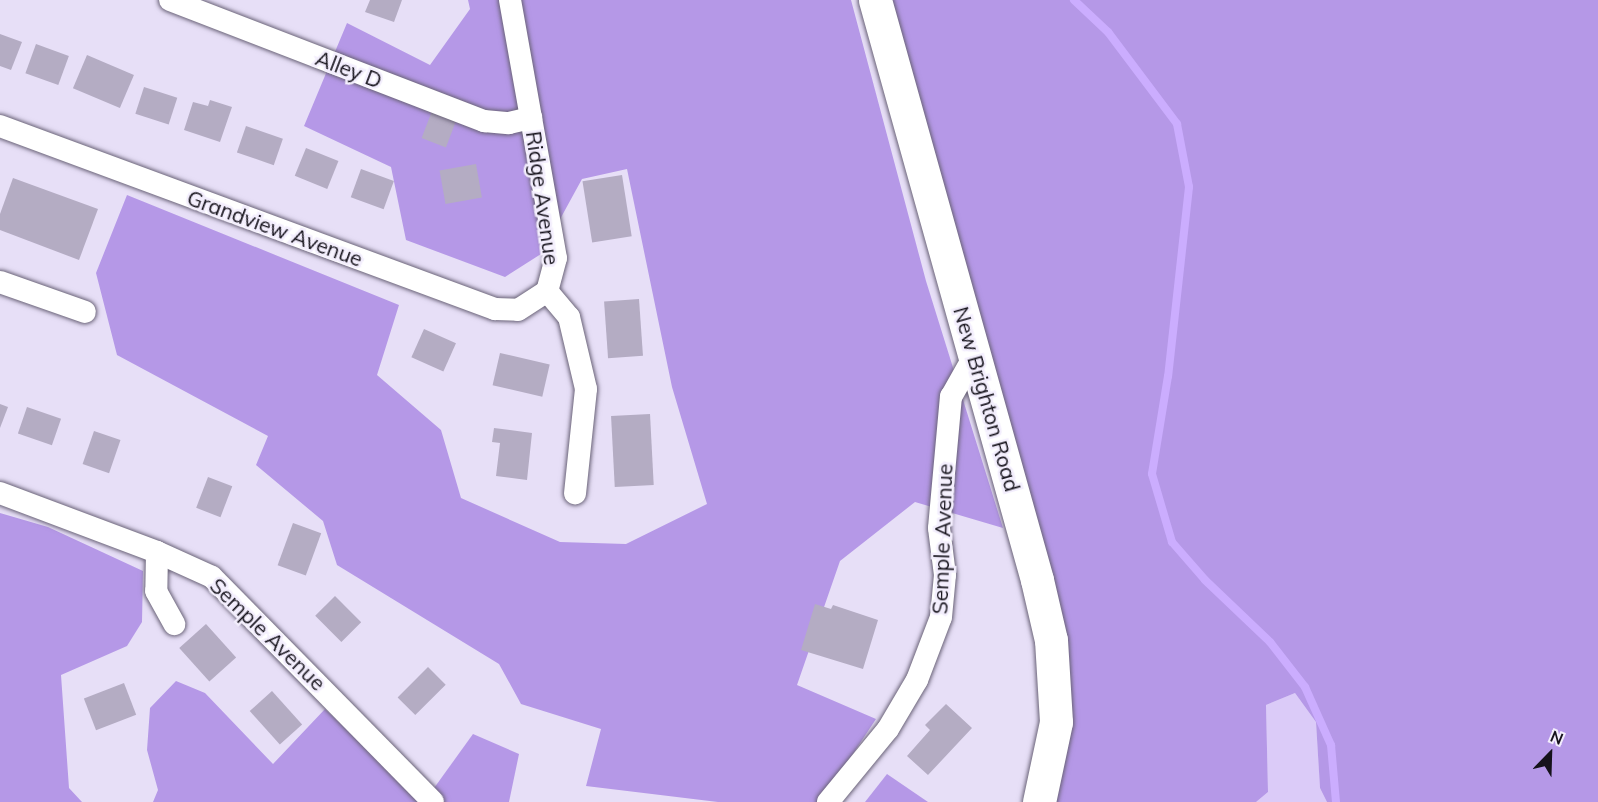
<!DOCTYPE html>
<html>
<head>
<meta charset="utf-8">
<style>
	body { margin:0 }
	#map { position:relative; width:1598px; height:802px; overflow:hidden; background:#e7dff7; font-family:Mulish,sans-serif }
	div>[style] { position:absolute }
	[style*='--x'] { left:calc(var(--x)*1px); top:calc(var(--y)*1px); width:calc(var(--w)*1px); rotate:calc(var(--a)*1deg) }
	.green>* { inset:0; background:#dbcbf8 }
	.forest>* { inset:0; background:#b598e7 }
	.stream>* { height:8px; margin:-4px; padding:0 4px; transform-origin:4px; border-radius:4px; background:#cbadfe }
	.building>* { inset:0; background:#b4acc3; transform-origin:0 0 }
	.roads { filter:drop-shadow(0 0 2px #6a6378) drop-shadow(0 0 2px #6a6378) }
	.street>* { height:22px; margin:-11px; padding:0 11px; transform-origin:11px; border-radius:11px; background:#fff }
	.secondary>* { height:33px; margin:-16.5px; padding:0 16.5px; transform-origin:16.5px; border-radius:16.5px; background:#fff }
	span { translate:-50% -50%; white-space:nowrap; text-align:center; line-height:1.15; -webkit-text-stroke:5px #f3eefd; paint-order:stroke }
	.street-label { font-size:21px; color:#15121b }
	.north { position:absolute; left:1520px; top:724px; width:60px; height:60px; -webkit-text-stroke:4px #f3eefd; paint-order:stroke; rotate:23deg; font-size:16px; font-weight:700; line-height:24px; text-align:center; color:#15121b }
	.north::after { content:''; display:block; margin:auto; width:21px; height:27px; background:#15121b; clip-path:polygon(50% 0,100% 100%,50% 72%,0 100%) }
</style>
</head>
<body>
<div id="map">
	<div class="green">
		<i style="clip-path:polygon(1295px 693px,1316px 722px,1320px 788px,1327px 802px,1256px 802px,1268px 792px,1266px 705px)"></i>
	</div>
	<div class="forest">
		<i style="clip-path:polygon(468px 0,851px 0,926px 281px,1003px 528px,915px 502px,840px 561px,797px 685px,876px 719px,821px 802px,718px 802px,586px 786px,601px 729px,521px 704px,499px 664px,337px 565px,323px 521px,256px 465px,268px 436px,117px 355px,96px 273px,127px 195px,399px 305px,377px 375px,441px 430px,461px 498px,560px 542px,626px 544px,707px 504px,672px 387px,627px 169px,582px 179px,541px 254px,505px 277px,406px 240px,391px 167px,304px 126px,347px 23px,430px 65px,470px 9px)"></i>
		<i style="clip-path:polygon(875px 0,1598px 0,1598px 802px,1327px 802px,1320px 788px,1316px 722px,1295px 693px,1266px 705px,1268px 792px,1256px 802px,1039px 802px,1056px 722px)"></i>
		<i style="clip-path:polygon(0 513px,48px 527px,143px 571px,142px 622px,127px 646px,61px 675px,69px 788px,82px 802px,0 802px)"></i>
		<i style="clip-path:polygon(176px 681px,205px 693px,273px 764px,325px 709px,423px 802px,153px 802px,158px 790px,147px 750px,150px 708px)"></i>
		<i style="clip-path:polygon(473px 734px,519px 754px,509px 802px,424px 802px)"></i>
		<i style="clip-path:polygon(887px 774px,928px 802px,865px 802px)"></i>
	</div>
	<div class="stream">
		<i style="--x:1074;--y:0;--w:47;--a:43.3"></i>
		<i style="--x:1108;--y:32;--w:115;--a:53.1"></i>
		<i style="--x:1177;--y:124;--w:64;--a:79.2"></i>
		<i style="--x:1189;--y:187;--w:190;--a:96.3"></i>
		<i style="--x:1168;--y:376;--w:99;--a:99.3"></i>
		<i style="--x:1152;--y:474;--w:71;--a:73.6"></i>
		<i style="--x:1172;--y:542;--w:50;--a:49"></i>
		<i style="--x:1205;--y:580;--w:90;--a:43.6"></i>
		<i style="--x:1270;--y:642;--w:57;--a:52.1"></i>
		<i style="--x:1305;--y:687;--w:64;--a:65.9"></i>
		<i style="--x:1331;--y:745;--w:57;--a:85"></i>
	</div>
	<div class="building">
		<i style="clip-path:polygon(370px 0,402px 0,394px 22px,365px 12px)"></i>
		<i style="clip-path:polygon(0 34px,22px 42px,11px 70px,0 66px)"></i>
		<i style="left:36px;top:44px;width:35px;height:31px;rotate:20deg"></i>
		<i style="left:87px;top:55px;width:51px;height:36px;rotate:23deg"></i>
		<i style="left:144px;top:87px;width:35px;height:28px;rotate:18deg"></i>
		<i style="clip-path:polygon(210px 100px,232px 107px,220px 142px,184px 130px,193px 102px,208px 106px)"></i>
		<i style="left:432px;top:111px;width:26px;height:29px;rotate:21deg"></i>
		<i style="left:246px;top:126px;width:39px;height:28px;rotate:19deg"></i>
		<i style="left:306px;top:148px;width:35px;height:30px;rotate:22deg"></i>
		<i style="left:476px;top:164px;width:34px;height:37px;rotate:80deg"></i>
		<i style="left:361px;top:169px;width:35px;height:30px;rotate:20deg"></i>
		<i style="left:622px;top:175px;width:62px;height:40px;rotate:81deg"></i>
		<i style="clip-path:polygon(13px 178px,98px 209px,79px 260px,0 230px,0 214px)"></i>
		<i style="left:639px;top:299px;width:57px;height:35px;rotate:86deg"></i>
		<i style="left:424px;top:329px;width:35px;height:31px;rotate:24deg"></i>
		<i style="left:500px;top:353px;width:51px;height:33px;rotate:13deg"></i>
		<i style="clip-path:polygon(0 404px,8px 407px,0 428px)"></i>
		<i style="left:27px;top:407px;width:36px;height:28px;rotate:19deg"></i>
		<i style="left:650px;top:414px;width:71px;height:39px;rotate:87deg"></i>
		<i style="clip-path:polygon(494px 428px,532px 433px,527px 480px,496px 476px,500px 443px,492px 442px)"></i>
		<i style="left:94px;top:431px;width:28px;height:35px;rotate:19deg"></i>
		<i style="left:208px;top:477px;width:26px;height:33px;rotate:21deg"></i>
		<i style="left:293px;top:523px;width:30px;height:45px;rotate:20deg"></i>
		<i style="left:335px;top:596px;width:37px;height:28px;rotate:45deg"></i>
		<i style="clip-path:polygon(815px 604px,831px 609px,833px 605px,878px 620px,863px 669px,801px 650px)"></i>
		<i style="left:206px;top:624px;width:45px;height:36px;rotate:48deg"></i>
		<i style="left:428px;top:667px;width:25px;height:43px;rotate:45deg"></i>
		<i style="left:124px;top:683px;width:34px;height:43px;rotate:69deg"></i>
		<i style="left:272px;top:691px;width:45px;height:30px;rotate:48deg"></i>
		<i style="clip-path:polygon(946px 704px,972px 728px,928px 775px,907px 756px,930px 730px,925px 725px)"></i>
	</div>
	<div class="roads">
		<div class="street">
			<i style="--x:170;--y:0;--w:337;--a:21.1"></i>
			<i style="--x:484;--y:121;--w:25;--a:5"></i>
			<i style="--x:509;--y:123;--w:23;--a:-13"></i>
			<i style="--x:510;--y:0;--w:262;--a:79.9"></i>
			<i style="--x:556;--y:258;--w:34;--a:105"></i>
			<i style="--x:547;--y:291;--w:34;--a:50"></i>
			<i style="--x:569;--y:317;--w:74;--a:76.7"></i>
			<i style="--x:586;--y:389;--w:105;--a:96"></i>
			<i style="--x:0;--y:126;--w:528;--a:20.29"></i>
			<i style="--x:495;--y:309;--w:23;--a:2"></i>
			<i style="--x:518;--y:310;--w:35;--a:-33"></i>
			<i style="--x:0;--y:282;--w:90;--a:19.4"></i>
			<i style="--x:0;--y:493;--w:168;--a:20.6"></i>
			<i style="--x:157;--y:552;--w:60;--a:24.4"></i>
			<i style="--x:212;--y:577;--w:315;--a:45.5"></i>
			<i style="--x:157;--y:552;--w:39;--a:91"></i>
			<i style="--x:156;--y:591;--w:38;--a:61"></i>
			<i style="--x:828;--y:802;--w:94;--a:-50.6"></i>
			<i style="--x:888;--y:729;--w:57;--a:-59.4"></i>
			<i style="--x:917;--y:680;--w:67;--a:-69.1"></i>
			<i style="--x:941;--y:617;--w:42;--a:-84.6"></i>
			<i style="--x:945;--y:575;--w:47;--a:-97.3"></i>
			<i style="--x:939;--y:528;--w:132;--a:-84.8"></i>
			<i style="--x:951;--y:397;--w:47;--a:-60.7"></i>
		</div>
		<div class="secondary">
			<i style="--x:875;--y:0;--w:602;--a:74.39"></i>
			<i style="--x:1037;--y:580;--w:62;--a:76.9"></i>
			<i style="--x:1051;--y:640;--w:82;--a:86.5"></i>
			<i style="--x:1056;--y:722;--w:82;--a:102"></i>
		</div>
	</div>
	<div class="street-label">
		<span style="left:349px;top:69px;rotate:21deg">Alley D</span>
		<span style="left:543px;top:198px;rotate:82deg">Ridge Avenue</span>
		<span style="left:275px;top:228px;rotate:20deg">Grandview Avenue</span>
		<span style="left:987px;top:399px;rotate:74deg">New Brighton Road</span>
		<span style="left:942px;top:539px;rotate:-88deg">Semple Avenue</span>
		<span style="left:268px;top:634px;rotate:44deg">Semple Avenue</span>
	</div>
	<div class="north">N</div>
</div>
</body>
</html>
